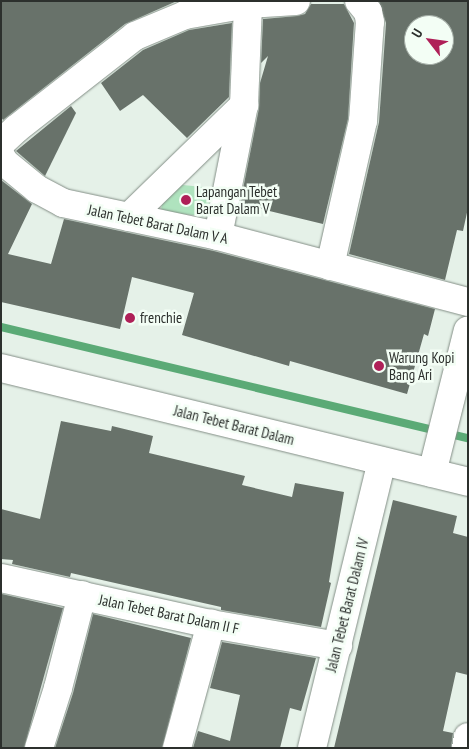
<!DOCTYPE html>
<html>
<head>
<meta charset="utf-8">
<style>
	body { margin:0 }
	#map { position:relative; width:469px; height:749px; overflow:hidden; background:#e5f1e8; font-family:"PT Sans Narrow",sans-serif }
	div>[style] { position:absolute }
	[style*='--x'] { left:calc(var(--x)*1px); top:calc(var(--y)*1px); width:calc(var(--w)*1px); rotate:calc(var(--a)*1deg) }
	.green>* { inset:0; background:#afe3be; transform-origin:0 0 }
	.stream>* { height:8px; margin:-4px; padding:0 4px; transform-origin:4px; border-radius:4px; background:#5baa76 }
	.building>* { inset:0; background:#68726a }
	.roads { filter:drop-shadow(0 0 1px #838e86) drop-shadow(0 0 1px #838e86) }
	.minor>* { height:28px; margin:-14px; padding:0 14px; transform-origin:14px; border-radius:14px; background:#fff }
	.tertiary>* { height:28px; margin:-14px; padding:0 14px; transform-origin:14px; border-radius:14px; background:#fff }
	.dots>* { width:14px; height:14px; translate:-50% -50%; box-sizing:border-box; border:2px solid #f3fef5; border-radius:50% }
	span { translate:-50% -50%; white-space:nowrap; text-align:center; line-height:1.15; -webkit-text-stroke:5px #f3fef5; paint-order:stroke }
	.poi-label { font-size:15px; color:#2c302d }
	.left { translate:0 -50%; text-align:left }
	.street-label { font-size:15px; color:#2c302d }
	.frame { position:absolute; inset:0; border:2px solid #2c302d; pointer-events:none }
	.north { position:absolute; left:404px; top:15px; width:50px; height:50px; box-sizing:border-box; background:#f3fef5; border:1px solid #a3aca5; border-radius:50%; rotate:300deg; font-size:14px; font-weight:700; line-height:20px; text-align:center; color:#2c302d }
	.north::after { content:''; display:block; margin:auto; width:18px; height:22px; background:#af2058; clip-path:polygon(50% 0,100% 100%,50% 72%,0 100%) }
</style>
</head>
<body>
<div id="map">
	<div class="green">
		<i style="left:164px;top:183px;width:48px;height:29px;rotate:6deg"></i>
	</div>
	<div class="stream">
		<i style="--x:1;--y:327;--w:480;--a:13.4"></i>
	</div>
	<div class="building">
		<i style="clip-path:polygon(1px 1px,177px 1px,125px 24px,3px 120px,1px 117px)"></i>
		<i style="clip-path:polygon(evenodd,379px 1px,468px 1px,468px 208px,463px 231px,457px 230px,445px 280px,349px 254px,379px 122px,386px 23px,379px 1px,414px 25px,444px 25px,444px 55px,414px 55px,414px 25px)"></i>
		<i style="clip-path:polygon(311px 4px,344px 4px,354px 23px,348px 119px,323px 224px,240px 204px,259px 108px,260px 83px,268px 56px,261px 63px,263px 19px,297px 16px,305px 14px)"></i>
		<i style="clip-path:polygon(232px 23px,229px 97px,187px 138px,143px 95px,120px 111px,101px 83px,143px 50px,189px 30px)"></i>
		<i style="clip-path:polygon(71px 106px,76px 113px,45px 176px,16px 151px)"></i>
		<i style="clip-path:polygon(1px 180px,32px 204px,8px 254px,51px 264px,64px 219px,214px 251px,435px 309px,428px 336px,424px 334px,407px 394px,290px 361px,289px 366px,182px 335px,194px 293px,132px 277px,120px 329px,1px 302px)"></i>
		<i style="clip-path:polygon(61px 421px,111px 431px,112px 426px,153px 436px,149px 453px,245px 476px,242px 485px,292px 497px,295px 483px,344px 492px,329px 582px,331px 583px,321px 627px,221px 610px,221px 607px,71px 573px,70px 577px,12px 564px,13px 560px,1px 559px,1px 509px,40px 519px)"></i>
		<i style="clip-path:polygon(393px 500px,457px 516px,453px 533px,468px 537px,468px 675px,456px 672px,443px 731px,453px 733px,451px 748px,334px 748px)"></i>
		<i style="clip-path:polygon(2px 594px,63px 608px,24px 748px,1px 748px)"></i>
		<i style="clip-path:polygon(93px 614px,191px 638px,162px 748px,55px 748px,73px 693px)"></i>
		<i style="clip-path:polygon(222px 642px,316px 658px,301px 711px,290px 708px,280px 748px,193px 748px,198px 731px,230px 741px,240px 695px,210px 688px)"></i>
	</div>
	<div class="roads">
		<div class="minor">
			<i style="--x:1;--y:143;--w:21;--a:-43"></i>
			<i style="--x:16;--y:129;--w:151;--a:-38"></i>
			<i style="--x:135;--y:36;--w:54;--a:-22.8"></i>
			<i style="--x:185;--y:15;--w:64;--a:-9.9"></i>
			<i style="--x:248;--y:4;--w:48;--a:-3.6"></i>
			<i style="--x:1;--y:156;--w:7;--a:63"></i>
			<i style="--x:4;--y:162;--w:43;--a:39.3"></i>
			<i style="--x:37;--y:189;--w:30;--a:28"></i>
			<i style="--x:63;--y:203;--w:158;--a:12"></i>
			<i style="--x:218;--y:236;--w:259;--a:14.8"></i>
			<i style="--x:129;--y:217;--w:161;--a:-44.2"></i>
			<i style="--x:218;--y:236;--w:134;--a:-78.8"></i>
			<i style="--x:244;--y:105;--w:101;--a:-87.7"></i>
			<i style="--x:330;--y:266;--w:149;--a:-77.2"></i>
			<i style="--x:363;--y:121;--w:99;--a:-86"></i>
			<i style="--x:370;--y:22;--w:10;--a:-101"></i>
			<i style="--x:368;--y:12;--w:14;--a:-129"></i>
			<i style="--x:432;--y:473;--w:147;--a:-75.9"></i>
			<i style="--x:1;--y:578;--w:215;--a:12.4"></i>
			<i style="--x:211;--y:624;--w:129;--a:9.8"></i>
			<i style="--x:39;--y:748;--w:63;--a:-72.4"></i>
			<i style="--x:58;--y:688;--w:96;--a:-75.5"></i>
			<i style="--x:177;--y:748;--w:129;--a:-74.7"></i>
			<i style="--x:466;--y:748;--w:11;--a:-80"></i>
		</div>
		<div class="tertiary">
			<i style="--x:1;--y:368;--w:481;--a:13.7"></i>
			<i style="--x:312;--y:748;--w:295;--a:-76.3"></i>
		</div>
	</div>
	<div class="dots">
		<i style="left:186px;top:200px;background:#af2058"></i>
		<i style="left:130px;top:318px;background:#af2058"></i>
		<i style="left:379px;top:366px;background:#af2058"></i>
	</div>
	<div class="poi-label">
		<span class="left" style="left:196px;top:200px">Lapangan Tebet<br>Barat Dalam V</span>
		<span class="left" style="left:140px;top:318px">frenchie</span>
		<span class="left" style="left:389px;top:366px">Warung Kopi<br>Bang Ari</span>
	</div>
	<div class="street-label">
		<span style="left:158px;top:224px;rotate:12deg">Jalan Tebet Barat Dalam V A</span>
		<span style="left:234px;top:425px;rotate:14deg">Jalan Tebet Barat Dalam</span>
		<span style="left:347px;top:605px;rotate:-76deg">Jalan Tebet Barat Dalam IV</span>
		<span style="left:169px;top:614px;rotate:12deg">Jalan Tebet Barat Dalam II F</span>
	</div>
	<div class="frame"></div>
	<div class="north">U</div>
</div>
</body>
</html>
